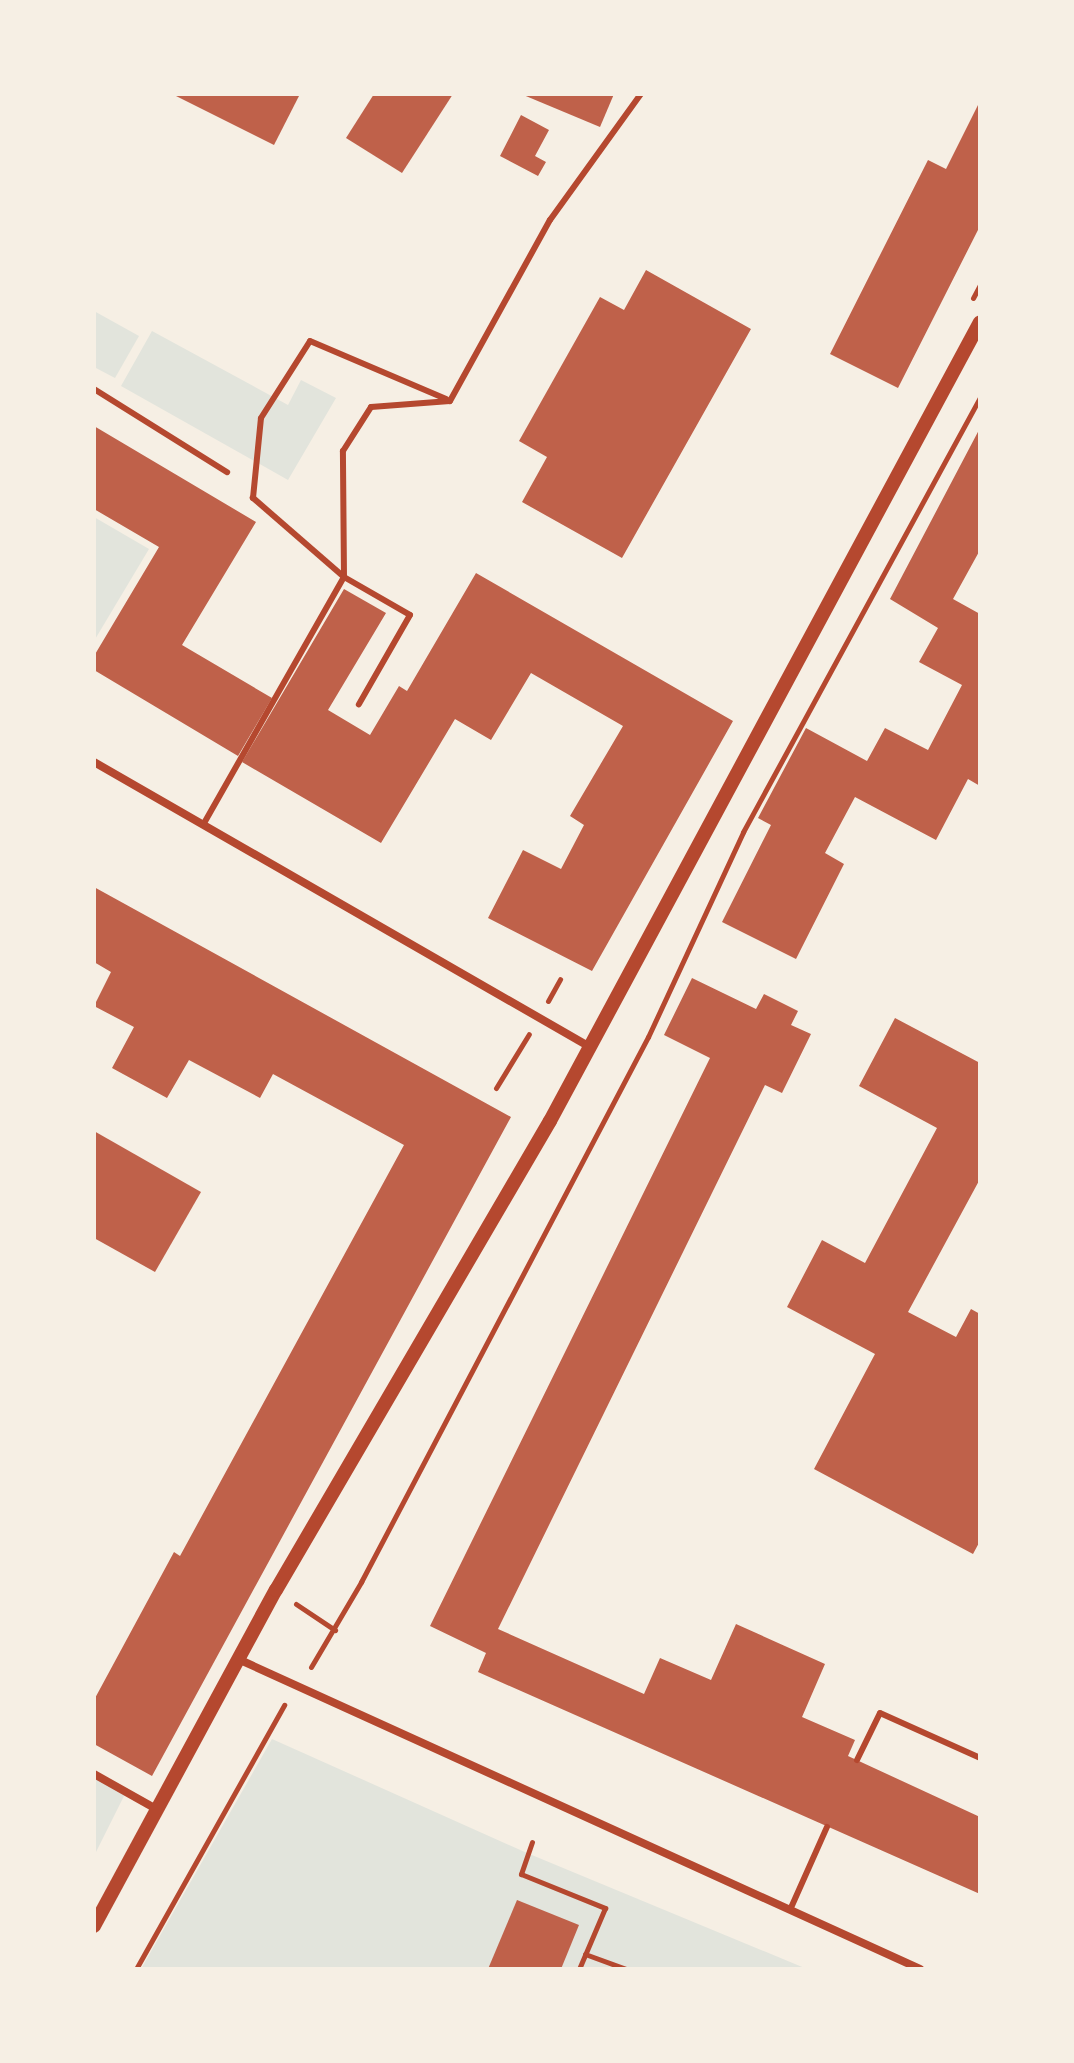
<!DOCTYPE html>
<html>
<head>
<meta charset="utf-8">
<style>
	body { margin:0 }
	#map { position:relative; width:1074px; height:2063px; overflow:hidden; background:#f6efe4; font-family:"Times New Roman",serif }
	div>[style] { position:absolute }
	[style*='--x'] { left:calc(var(--x)*1px); top:calc(var(--y)*1px); width:calc(var(--w)*1px); rotate:calc(var(--a)*1deg) }
	.green>* { inset:0; background:#e2e4dc }
	.building>* { inset:0; background:#bf614a }
	.path>* { height:5px; margin:-2.5px; padding:0 2.5px; transform-origin:2.5px; border-radius:2.5px; background:#b5482f }
	.service>* { height:6px; margin:-3px; padding:0 3px; transform-origin:3px; border-radius:3px; background:#b5482f }
	.minor>* { height:8px; margin:-4px; padding:0 4px; transform-origin:4px; border-radius:4px; background:#b5482f }
	.tertiary>* { height:14px; margin:-7px; padding:0 7px; transform-origin:7px; border-radius:7px; background:#b5482f }
	span { translate:-50% -50%; white-space:nowrap; text-align:center; line-height:1.15; -webkit-text-stroke:6px #f6efe4; paint-order:stroke }
	.frame { position:absolute; inset:0; border:96px solid #f6efe4; pointer-events:none }
</style>
</head>
<body>
<div id="map">
	<div class="green">
		<i style="clip-path:polygon(94px 311px,139px 336px,115px 378px,94px 367px)"></i>
		<i style="clip-path:polygon(152px 331px,288px 405px,301px 380px,336px 398px,288px 480px,121px 386px)"></i>
		<i style="clip-path:polygon(94px 517px,149px 549px,94px 641px)"></i>
		<i style="clip-path:polygon(272px 1739px,527px 1853px,807px 1969px,141px 1969px)"></i>
		<i style="clip-path:polygon(94px 1774px,126px 1792px,94px 1856px)"></i>
	</div>
	<div class="building">
		<i style="clip-path:polygon(172px 94px,300px 94px,274px 145px)"></i>
		<i style="clip-path:polygon(374px 94px,453px 94px,402px 173px,346px 138px)"></i>
		<i style="clip-path:polygon(521px 94px,614px 94px,600px 127px)"></i>
		<i style="clip-path:polygon(980px 101px,980px 226px,898px 388px,830px 354px,928px 160px,946px 169px)"></i>
		<i style="clip-path:polygon(521px 115px,549px 130px,535px 156px,546px 162px,538px 176px,500px 156px)"></i>
		<i style="clip-path:polygon(646px 270px,751px 329px,622px 558px,522px 502px,547px 457px,519px 441px,600px 297px,624px 310px)"></i>
		<i style="clip-path:polygon(94px 426px,256px 522px,182px 645px,272px 698px,238px 756px,94px 670px,94px 656px,159px 547px,94px 509px)"></i>
		<i style="clip-path:polygon(980px 428px,980px 550px,953px 599px,980px 614px,980px 786px,968px 779px,936px 840px,855px 797px,825px 853px,844px 864px,796px 959px,722px 922px,771px 825px,758px 818px,806px 728px,867px 761px,885px 728px,928px 750px,962px 685px,919px 662px,938px 628px,890px 599px)"></i>
		<i style="clip-path:polygon(476px 573px,733px 721px,592px 971px,488px 918px,523px 850px,561px 869px,584px 825px,570px 816px,623px 726px,531px 673px,491px 740px,455px 719px,381px 843px,242px 762px,344px 589px,386px 613px,328px 710px,370px 735px,399px 686px,407px 691px)"></i>
		<i style="clip-path:polygon(94px 887px,511px 1117px,152px 1776px,94px 1744px,94px 1700px,174px 1552px,180px 1556px,404px 1145px,273px 1074px,260px 1098px,189px 1060px,167px 1098px,112px 1068px,134px 1027px,94px 1006px,111px 972px,94px 962px)"></i>
		<i style="clip-path:polygon(692px 978px,756px 1009px,764px 994px,798px 1011px,791px 1025px,811px 1034px,782px 1093px,765px 1085px,498px 1629px,644px 1694px,660px 1658px,711px 1680px,736px 1624px,825px 1664px,802px 1717px,855px 1740px,848px 1756px,980px 1817px,980px 1894px,478px 1672px,486px 1653px,430px 1626px,710px 1058px,664px 1035px)"></i>
		<i style="clip-path:polygon(895px 1018px,980px 1063px,980px 1179px,908px 1312px,956px 1337px,971px 1309px,980px 1314px,980px 1541px,973px 1554px,814px 1469px,875px 1354px,787px 1307px,822px 1240px,865px 1263px,937px 1128px,859px 1086px)"></i>
		<i style="clip-path:polygon(94px 1131px,201px 1192px,155px 1272px,94px 1238px)"></i>
		<i style="clip-path:polygon(517px 1900px,579px 1925px,561px 1969px,488px 1969px)"></i>
	</div>
	<div class="path">
		<i style="--x:973;--y:298;--w:15;--a:-62"></i>
		<i style="--x:548;--y:1001;--w:25;--a:-61"></i>
		<i style="--x:496;--y:1088;--w:63;--a:-58.6"></i>
		<i style="--x:296;--y:1604;--w:47;--a:33.7"></i>
		<i style="--x:311;--y:1667;--w:99;--a:-59.5"></i>
		<i style="--x:361;--y:1582;--w:616;--a:-62.23"></i>
		<i style="--x:648;--y:1037;--w:226;--a:-65.1"></i>
		<i style="--x:743;--y:832;--w:495;--a:-61.4"></i>
		<i style="--x:532;--y:1842;--w:34;--a:109"></i>
		<i style="--x:521;--y:1874;--w:91;--a:22"></i>
		<i style="--x:605;--y:1908;--w:66;--a:113.1"></i>
		<i style="--x:585;--y:1954;--w:44;--a:20.1"></i>
		<i style="--x:136;--y:1969;--w:303;--a:-60.7"></i>
	</div>
	<div class="service">
		<i style="--x:94;--y:389;--w:157;--a:32"></i>
		<i style="--x:344;--y:577;--w:126;--a:-90.5"></i>
		<i style="--x:343;--y:451;--w:52;--a:-57.5"></i>
		<i style="--x:371;--y:407;--w:79;--a:-4.3"></i>
		<i style="--x:450;--y:401;--w:207;--a:-61.1"></i>
		<i style="--x:550;--y:220;--w:155;--a:-54.2"></i>
		<i style="--x:344;--y:577;--w:121;--a:-139"></i>
		<i style="--x:253;--y:498;--w:80;--a:-84.3"></i>
		<i style="--x:261;--y:418;--w:91;--a:-57.5"></i>
		<i style="--x:310;--y:341;--w:148;--a:23.1"></i>
		<i style="--x:203;--y:825;--w:285;--a:-60.4"></i>
		<i style="--x:344;--y:577;--w:76;--a:29.9"></i>
		<i style="--x:410;--y:615;--w:103;--a:119.8"></i>
		<i style="--x:857;--y:1760;--w:52;--a:-63.9"></i>
		<i style="--x:880;--y:1713;--w:110;--a:24.2"></i>
		<i style="--x:790;--y:1910;--w:91;--a:-66"></i>
	</div>
	<div class="minor">
		<i style="--x:94;--y:762;--w:572;--a:29.88"></i>
		<i style="--x:238;--y:1659;--w:749;--a:24.44"></i>
		<i style="--x:94;--y:1774;--w:73;--a:29.4"></i>
	</div>
	<div class="tertiary">
		<i style="--x:94;--y:1926;--w:382;--a:-61.6"></i>
		<i style="--x:276;--y:1590;--w:543;--a:-59.71"></i>
		<i style="--x:550;--y:1121;--w:907;--a:-61.71"></i>
	</div>
	<div class="frame"></div>
</div>
</body>
</html>
